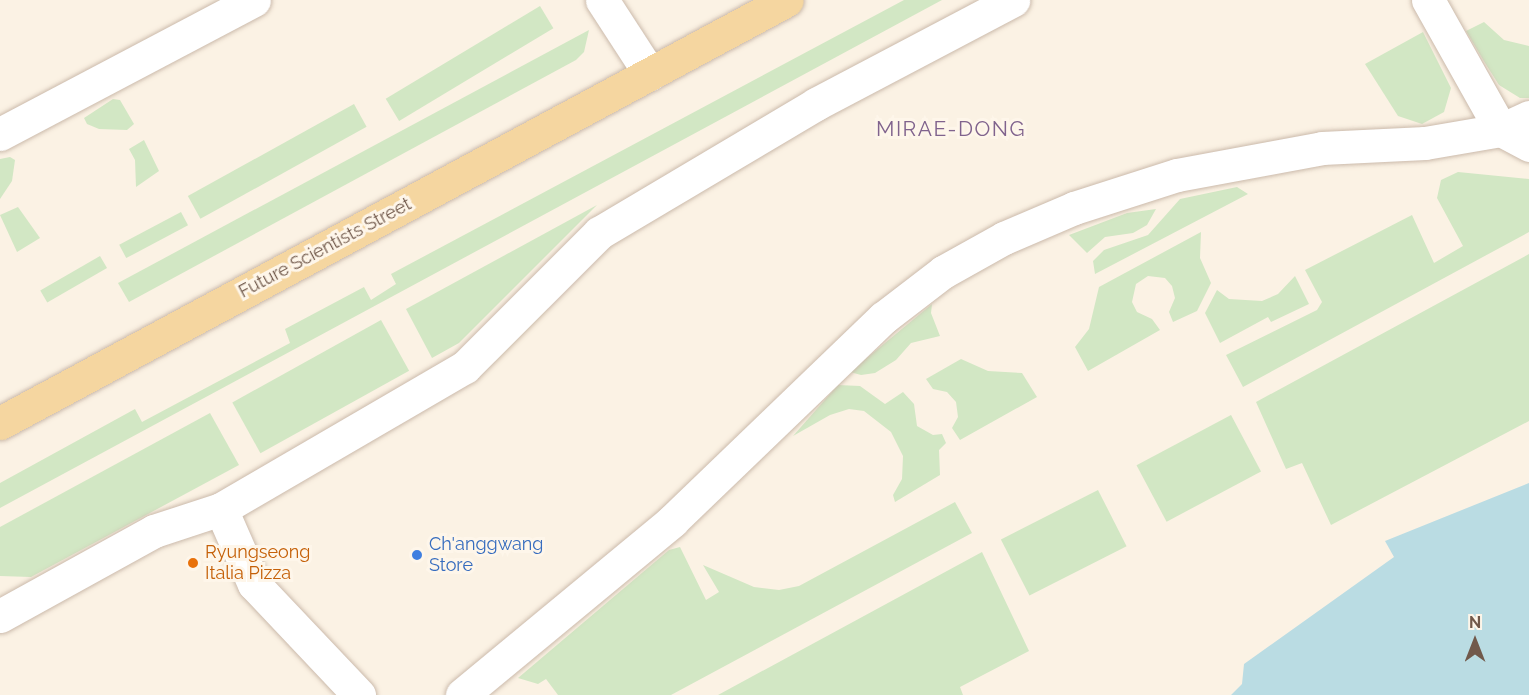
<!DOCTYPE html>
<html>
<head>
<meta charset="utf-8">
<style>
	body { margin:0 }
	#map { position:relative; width:1529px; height:695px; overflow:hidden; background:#fbf2e4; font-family:Raleway,sans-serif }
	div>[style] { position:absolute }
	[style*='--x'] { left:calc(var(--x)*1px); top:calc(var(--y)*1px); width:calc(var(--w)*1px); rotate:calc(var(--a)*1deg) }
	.green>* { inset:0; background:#d2e7c4; transform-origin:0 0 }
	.water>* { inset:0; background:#badce3 }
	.roads { filter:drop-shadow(0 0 2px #cbbaab) drop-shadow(0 0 2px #cbbaab) }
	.street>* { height:33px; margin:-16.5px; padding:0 16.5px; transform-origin:16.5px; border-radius:16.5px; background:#fff }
	.primary>* { height:33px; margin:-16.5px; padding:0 16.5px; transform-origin:16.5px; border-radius:16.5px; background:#f5d6a0 }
	.dots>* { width:16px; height:16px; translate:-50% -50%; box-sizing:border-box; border:3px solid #fef6ea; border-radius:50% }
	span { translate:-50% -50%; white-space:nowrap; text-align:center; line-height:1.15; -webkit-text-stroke:6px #fef6ea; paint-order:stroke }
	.street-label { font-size:18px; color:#71594b }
	.shop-label { font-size:18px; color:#366cbe }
	.left { translate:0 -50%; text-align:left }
	.food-label { font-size:18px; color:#c56008 }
	.quarter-label { font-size:21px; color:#80638d; letter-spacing:1.5px }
	.north { position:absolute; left:1445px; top:611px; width:60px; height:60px; -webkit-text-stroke:4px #fef6ea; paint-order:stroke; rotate:0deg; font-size:16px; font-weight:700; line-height:24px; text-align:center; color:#71594b }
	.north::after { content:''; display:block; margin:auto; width:21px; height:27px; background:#71594b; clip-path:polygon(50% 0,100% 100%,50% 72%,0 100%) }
</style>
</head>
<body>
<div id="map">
	<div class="green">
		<i style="clip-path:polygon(904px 0,942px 0,0 508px,0 483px,135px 409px,142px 422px,290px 343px,285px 329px,364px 287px,371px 300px,396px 284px,391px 274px)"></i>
		<i style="left:540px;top:6px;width:26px;height:180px;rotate:59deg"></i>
		<i style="clip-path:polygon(1484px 22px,1504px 40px,1529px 46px,1529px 98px,1520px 98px,1499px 85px,1485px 63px,1466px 31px)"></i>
		<i style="clip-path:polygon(589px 30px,584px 52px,576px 60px,129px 302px,118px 283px)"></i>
		<i style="clip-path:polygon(1423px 32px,1451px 88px,1444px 112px,1422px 124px,1398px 116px,1365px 64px)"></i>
		<i style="clip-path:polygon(113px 99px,120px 100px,134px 124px,127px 130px,99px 129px,87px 124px,84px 118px)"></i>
		<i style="left:354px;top:104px;width:26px;height:190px;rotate:61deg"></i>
		<i style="clip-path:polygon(144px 140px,159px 171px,136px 187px,135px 160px,129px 149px)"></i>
		<i style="clip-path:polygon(10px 157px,15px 160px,12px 181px,0 199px,0 159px)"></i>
		<i style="clip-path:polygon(1458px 172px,1529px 179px,1529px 232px,1243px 387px,1226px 355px,1317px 310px,1322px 302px,1305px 270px,1412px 215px,1434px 263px,1463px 246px,1437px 198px,1441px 180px)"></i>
		<i style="clip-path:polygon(1237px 187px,1248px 194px,1095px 274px,1093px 261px,1104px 250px,1148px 235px,1180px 199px)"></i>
		<i style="clip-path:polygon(597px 205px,459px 343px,432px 358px,406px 309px)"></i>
		<i style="clip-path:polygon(18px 207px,40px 238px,17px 252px,0 215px)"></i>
		<i style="clip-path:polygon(1156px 209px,1147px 225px,1133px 233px,1105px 237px,1087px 253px,1069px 235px,1127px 213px)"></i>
		<i style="left:181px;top:212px;width:15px;height:70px;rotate:62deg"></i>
		<i style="clip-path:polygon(1201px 232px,1200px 258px,1211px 283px,1197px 311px,1173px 322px,1169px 312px,1175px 298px,1172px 286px,1165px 278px,1148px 276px,1136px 284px,1132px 302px,1137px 312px,1152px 319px,1160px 330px,1088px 371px,1075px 347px,1089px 329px,1099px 287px)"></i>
		<i style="clip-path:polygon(1529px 254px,1529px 421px,1331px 525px,1302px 463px,1286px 469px,1256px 402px)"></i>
		<i style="left:100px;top:256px;width:14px;height:69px;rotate:60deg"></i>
		<i style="clip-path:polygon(1295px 276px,1309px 304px,1271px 322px,1268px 317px,1220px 343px,1205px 313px,1217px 290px,1229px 299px,1262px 301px,1278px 294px)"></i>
		<i style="clip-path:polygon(932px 304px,931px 313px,940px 336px,911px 343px,896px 360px,875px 373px,861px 375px,850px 372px)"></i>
		<i style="left:381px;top:320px;width:58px;height:170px;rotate:61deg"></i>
		<i style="clip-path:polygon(961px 359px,988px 371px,1022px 373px,1037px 397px,960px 440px,952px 428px,958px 417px,956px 402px,947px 392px,933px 389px,926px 379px)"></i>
		<i style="clip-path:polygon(838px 385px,860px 386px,885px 404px,903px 392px,914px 404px,917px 426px,933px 435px,942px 434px,946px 443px,939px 450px,940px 475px,895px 502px,893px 495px,902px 479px,903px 456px,891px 432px,864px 411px,849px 409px,830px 415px,793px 436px)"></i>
		<i style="clip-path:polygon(210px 413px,239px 465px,31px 577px,0 576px,0 527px)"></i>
		<i style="left:1231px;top:415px;width:64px;height:107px;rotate:62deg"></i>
		<i style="left:1098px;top:490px;width:63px;height:109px;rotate:63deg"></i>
		<i style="clip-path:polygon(955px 502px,972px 533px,671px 695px,558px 695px,546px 679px,538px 684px,518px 678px,669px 550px,680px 547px,706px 600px,719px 592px,703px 565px,754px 587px,779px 590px,799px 586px)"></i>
		<i style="clip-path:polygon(982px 552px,1029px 651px,960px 687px,963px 695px,718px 695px)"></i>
	</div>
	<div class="water">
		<i style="clip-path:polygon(1529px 483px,1529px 695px,1231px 695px,1242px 684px,1244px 664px,1394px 557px,1385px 541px)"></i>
	</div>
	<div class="roads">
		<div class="street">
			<i style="--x:602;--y:0;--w:88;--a:57"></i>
			<i style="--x:1428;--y:0;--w:149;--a:60.7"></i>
			<i style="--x:1501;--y:130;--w:32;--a:28"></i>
			<i style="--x:0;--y:134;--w:287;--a:-27.8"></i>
			<i style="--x:221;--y:509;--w:82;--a:66.3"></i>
			<i style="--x:254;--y:584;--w:153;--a:46.6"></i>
			<i style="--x:0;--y:616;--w:176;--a:-28.9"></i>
			<i style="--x:154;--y:531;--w:71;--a:-18.2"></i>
			<i style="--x:221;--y:509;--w:282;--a:-30.2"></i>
			<i style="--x:465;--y:367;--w:190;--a:-45"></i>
			<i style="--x:599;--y:233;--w:252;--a:-30.7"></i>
			<i style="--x:816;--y:104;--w:223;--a:-27.8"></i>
			<i style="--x:462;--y:695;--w:273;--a:-39.6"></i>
			<i style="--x:672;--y:521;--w:293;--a:-43.9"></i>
			<i style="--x:883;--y:318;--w:76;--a:-37.5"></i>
			<i style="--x:943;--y:272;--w:70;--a:-29.1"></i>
			<i style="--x:1004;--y:238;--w:76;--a:-23.2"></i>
			<i style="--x:1074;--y:208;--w:108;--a:-17.8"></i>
			<i style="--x:1177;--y:175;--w:147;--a:-10.5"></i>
			<i style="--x:1322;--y:148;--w:103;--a:-2.8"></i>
			<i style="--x:1425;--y:143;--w:77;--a:-9.7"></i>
			<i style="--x:1501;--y:130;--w:31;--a:-25"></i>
		</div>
		<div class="primary">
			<i style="--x:0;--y:423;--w:893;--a:-28.26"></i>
		</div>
	</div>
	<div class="dots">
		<i style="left:417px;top:555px;background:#3f7fe0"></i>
		<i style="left:193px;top:563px;background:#e8710a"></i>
	</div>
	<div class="street-label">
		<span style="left:325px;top:248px;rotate:-28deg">Future Scientists Street</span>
	</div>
	<div class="shop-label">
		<span class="left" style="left:429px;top:555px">Ch'anggwang<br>Store</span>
	</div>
	<div class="food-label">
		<span class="left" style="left:205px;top:563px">Ryungseong<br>Italia Pizza</span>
	</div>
	<div class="quarter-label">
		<span style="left:951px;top:129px">MIRAE-DONG</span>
	</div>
	<div class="north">N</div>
</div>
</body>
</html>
